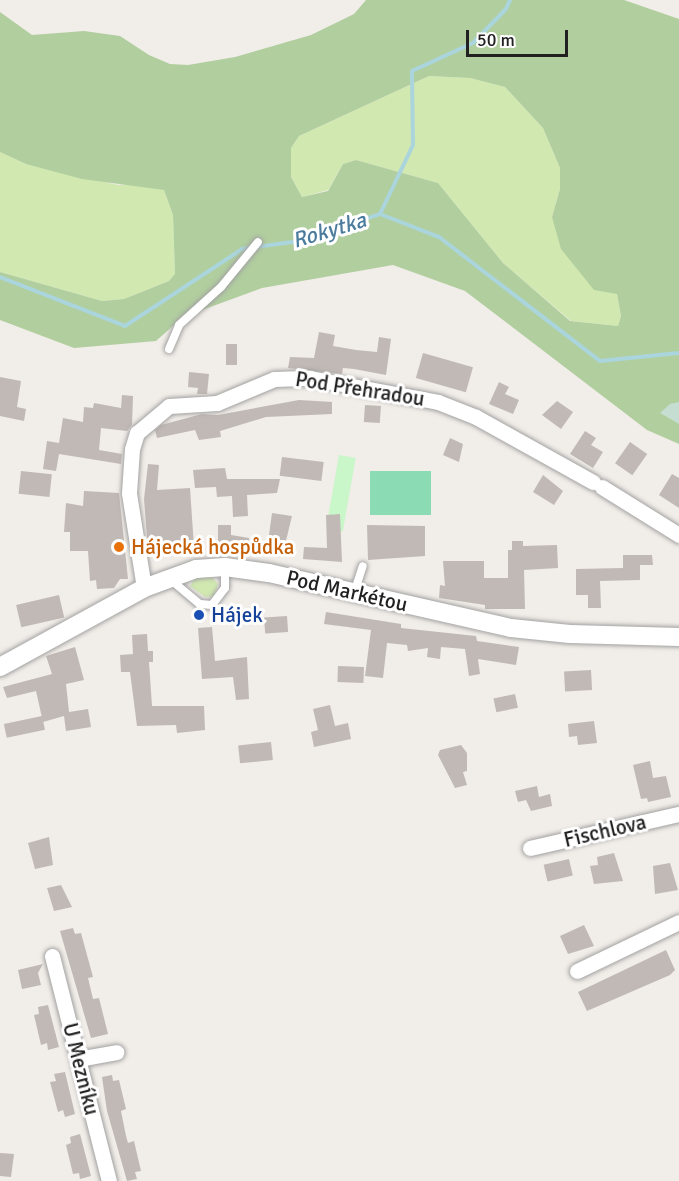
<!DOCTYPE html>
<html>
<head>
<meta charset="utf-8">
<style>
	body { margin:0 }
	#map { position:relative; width:679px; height:1181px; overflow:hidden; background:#f1ede8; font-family:Signika,sans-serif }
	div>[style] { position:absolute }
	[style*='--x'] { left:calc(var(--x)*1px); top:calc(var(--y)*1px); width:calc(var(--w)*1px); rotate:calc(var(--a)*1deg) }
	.grass>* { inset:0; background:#d1e8b1 }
	.forest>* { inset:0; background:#b1ce9f }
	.wetland>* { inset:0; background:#c6ded1 }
	.park>* { inset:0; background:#c9f7c9; transform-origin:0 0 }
	.pitch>* { inset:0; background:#8bdbb5; transform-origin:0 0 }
	.stream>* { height:4px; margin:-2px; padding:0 2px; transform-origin:2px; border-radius:2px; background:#abd5dc }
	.building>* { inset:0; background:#c1b9b5; transform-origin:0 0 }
	.roads { filter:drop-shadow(0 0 2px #a2a2a2) drop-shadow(0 0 2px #a2a2a2) }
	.service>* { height:8px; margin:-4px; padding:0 4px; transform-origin:4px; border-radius:4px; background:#fff }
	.minor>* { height:15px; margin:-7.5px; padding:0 7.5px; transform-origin:7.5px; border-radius:7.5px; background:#fff }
	.tertiary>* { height:18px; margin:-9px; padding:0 9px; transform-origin:9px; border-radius:9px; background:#fff }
	.dots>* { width:16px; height:16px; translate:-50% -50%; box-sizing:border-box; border:3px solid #fff; border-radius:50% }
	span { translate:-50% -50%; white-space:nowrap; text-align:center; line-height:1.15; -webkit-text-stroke:6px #fff; paint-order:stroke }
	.street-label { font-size:21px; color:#212121 }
	.food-label { font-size:21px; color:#c56008 }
	.left { translate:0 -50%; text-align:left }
	.transit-label { font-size:21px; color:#164399 }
	.water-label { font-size:22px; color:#4b7b9d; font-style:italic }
	.scale { position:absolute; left:466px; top:30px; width:102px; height:27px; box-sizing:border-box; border:3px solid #212121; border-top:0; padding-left:8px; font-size:18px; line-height:21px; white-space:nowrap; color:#212121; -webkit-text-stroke:4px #fff; paint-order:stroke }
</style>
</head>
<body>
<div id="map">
	<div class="grass">
		<i style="clip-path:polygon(429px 76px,470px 78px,505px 87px,543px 128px,560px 168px,560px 189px,552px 217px,617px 294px,621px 316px,618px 326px,571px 321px,503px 263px,438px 183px,356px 160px,343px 164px,328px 190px,302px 197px,291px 177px,291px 148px,299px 136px)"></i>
		<i style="clip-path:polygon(0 152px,26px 164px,118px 185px,138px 184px,164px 190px,173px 215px,175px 275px,169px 281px,124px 299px,102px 301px,0 272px)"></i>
		<i style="clip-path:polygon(210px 575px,218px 584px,214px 596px,205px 597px,190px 586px,196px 577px)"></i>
	</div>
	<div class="forest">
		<i style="clip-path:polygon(evenodd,366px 0,624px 0,679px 19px,679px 444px,647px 430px,465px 291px,393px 265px,262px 288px,183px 317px,156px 341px,74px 348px,0 320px,0 272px,102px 301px,124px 299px,169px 281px,175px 274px,173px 215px,164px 190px,82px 179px,26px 164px,0 152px,0 12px,32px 35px,84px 31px,120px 36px,149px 55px,170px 64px,188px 65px,235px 57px,311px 35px,354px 14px,366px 0,429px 76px,470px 78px,505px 87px,543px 128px,560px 168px,560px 189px,552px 217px,561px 249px,594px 290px,617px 294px,621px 316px,618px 326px,570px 321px,503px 263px,438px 183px,356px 160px,343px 164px,328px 191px,302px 197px,291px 177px,291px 148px,299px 136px,429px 76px)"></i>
	</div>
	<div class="wetland">
		<i style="clip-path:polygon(679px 402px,679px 424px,660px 413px,670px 404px)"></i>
	</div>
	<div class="park">
		<i style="left:339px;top:455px;width:17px;height:75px;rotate:10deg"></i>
	</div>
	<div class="pitch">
		<i style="left:370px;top:471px;width:61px;height:44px"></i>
	</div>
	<div class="stream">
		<i style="--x:380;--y:214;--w:76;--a:-64.4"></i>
		<i style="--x:413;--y:145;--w:74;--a:-90.8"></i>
		<i style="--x:412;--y:71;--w:67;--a:-24.7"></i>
		<i style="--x:473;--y:43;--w:47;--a:-45.9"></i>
		<i style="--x:506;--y:9;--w:10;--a:-66"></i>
		<i style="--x:0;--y:277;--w:134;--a:21.4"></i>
		<i style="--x:125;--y:326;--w:140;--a:-33.3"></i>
		<i style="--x:242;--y:249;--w:58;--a:-8"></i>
		<i style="--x:299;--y:241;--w:85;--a:-18.4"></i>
		<i style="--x:380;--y:214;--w:63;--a:21.3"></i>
		<i style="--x:439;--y:237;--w:203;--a:37.6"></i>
		<i style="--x:600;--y:361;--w:79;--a:-5.8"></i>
	</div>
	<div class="building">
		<i style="clip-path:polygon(319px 332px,335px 335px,333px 346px,356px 350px,377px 352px,379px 337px,391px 339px,386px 375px,354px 369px,343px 368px,342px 374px,288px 368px,290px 357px,314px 358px)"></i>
		<i style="left:226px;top:344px;width:11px;height:21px"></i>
		<i style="left:423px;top:353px;width:52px;height:26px;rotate:16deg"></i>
		<i style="clip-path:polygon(189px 372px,209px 374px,207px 394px,197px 394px,198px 388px,188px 387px)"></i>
		<i style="clip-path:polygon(0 377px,21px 381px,17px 407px,26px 409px,24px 421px,0 416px)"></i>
		<i style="clip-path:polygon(499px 382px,509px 387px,505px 394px,519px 400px,513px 414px,489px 404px)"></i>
		<i style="clip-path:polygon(122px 395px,133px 396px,132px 425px,127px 431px,101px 428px,99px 450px,122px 454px,121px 464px,59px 454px,56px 471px,43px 469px,47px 441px,59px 443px,63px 418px,83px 422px,84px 407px,93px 408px,94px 403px,121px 408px)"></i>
		<i style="clip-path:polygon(299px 400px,332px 402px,332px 414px,266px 417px,220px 431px,221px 437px,199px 440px,195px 430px,157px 438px,155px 430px,161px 425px,202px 414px,218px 415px)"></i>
		<i style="clip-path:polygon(557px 401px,573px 412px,561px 429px,542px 415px)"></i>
		<i style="left:365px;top:405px;width:16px;height:17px;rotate:4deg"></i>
		<i style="clip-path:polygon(585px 431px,596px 438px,591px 445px,603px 452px,593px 468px,570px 454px)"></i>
		<i style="clip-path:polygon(450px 438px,463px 444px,459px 462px,443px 455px)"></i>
		<i style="left:630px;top:442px;width:21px;height:26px;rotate:35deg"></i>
		<i style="left:282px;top:457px;width:42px;height:19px;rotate:7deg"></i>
		<i style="clip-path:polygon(148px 464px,159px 465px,157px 490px,190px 488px,194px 547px,148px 550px,144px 499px)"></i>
		<i style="clip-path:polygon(225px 468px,227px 479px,280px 479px,277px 493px,247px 495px,248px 516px,233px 517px,232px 496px,217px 497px,216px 487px,195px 488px,193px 470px)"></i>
		<i style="left:21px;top:471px;width:31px;height:23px;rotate:6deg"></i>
		<i style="clip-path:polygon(672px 474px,679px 478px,679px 508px,659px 495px)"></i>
		<i style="clip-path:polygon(543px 475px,563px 491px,554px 505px,533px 492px)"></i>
		<i style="clip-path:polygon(84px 491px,119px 493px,128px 579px,120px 579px,114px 588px,97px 589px,96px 580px,90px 581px,88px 551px,70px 551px,70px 532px,64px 532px,66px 503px,83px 506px)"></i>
		<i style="clip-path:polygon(272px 513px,292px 516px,282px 557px,261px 553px,263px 541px,268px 542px)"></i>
		<i style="clip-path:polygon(340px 514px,342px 562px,303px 559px,304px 547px,327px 548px,326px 515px)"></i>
		<i style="clip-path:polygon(218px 525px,231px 525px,231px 535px,249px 538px,250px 550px,218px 546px)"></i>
		<i style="clip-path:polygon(367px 525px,425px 526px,425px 556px,368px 560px)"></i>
		<i style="clip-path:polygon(512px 541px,523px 541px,523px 546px,557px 545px,558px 568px,524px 570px,525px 609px,485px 609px,485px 605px,439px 598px,440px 585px,445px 586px,443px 561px,484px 561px,484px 578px,508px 578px,508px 550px,512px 550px)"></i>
		<i style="clip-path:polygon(623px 555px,652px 555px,653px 565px,640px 565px,640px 580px,600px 581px,601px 608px,588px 608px,588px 595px,576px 595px,576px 569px,623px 568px)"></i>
		<i style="left:59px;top:595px;width:23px;height:44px;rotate:77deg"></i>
		<i style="clip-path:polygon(326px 612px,401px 624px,401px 628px,476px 636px,477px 641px,519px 647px,516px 665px,478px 659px,480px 674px,469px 676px,465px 649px,441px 647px,440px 659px,427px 657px,428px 648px,408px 651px,407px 645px,387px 643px,383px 678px,365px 676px,371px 630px,324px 624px)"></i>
		<i style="left:287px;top:616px;width:16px;height:23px;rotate:86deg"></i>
		<i style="clip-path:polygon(212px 627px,215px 661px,247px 657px,249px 699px,236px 700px,233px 677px,202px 679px,198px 628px)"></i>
		<i style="clip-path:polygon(147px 634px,148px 651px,153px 651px,153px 662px,149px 662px,152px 706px,204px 706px,205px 730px,177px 733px,176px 725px,137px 726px,130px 672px,121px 672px,120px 655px,133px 654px,132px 635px)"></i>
		<i style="clip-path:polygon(75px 647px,84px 680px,66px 684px,69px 712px,88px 709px,91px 727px,66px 731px,64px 716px,43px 722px,36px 691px,7px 698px,3px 687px,52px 674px,46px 656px)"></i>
		<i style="left:338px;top:666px;width:26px;height:16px;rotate:2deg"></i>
		<i style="left:591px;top:670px;width:20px;height:27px;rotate:87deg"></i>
		<i style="left:515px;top:694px;width:14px;height:22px;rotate:78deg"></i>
		<i style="clip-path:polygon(330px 705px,335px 726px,348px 723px,351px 739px,314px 747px,311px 732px,318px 730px,313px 709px)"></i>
		<i style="left:42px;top:716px;width:14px;height:39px;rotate:78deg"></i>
		<i style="clip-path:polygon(594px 721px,597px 743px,578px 745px,577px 736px,569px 737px,568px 724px)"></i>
		<i style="left:271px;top:742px;width:18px;height:33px;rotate:84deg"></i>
		<i style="clip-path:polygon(461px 745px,467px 753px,467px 771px,463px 772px,467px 785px,455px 788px,438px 755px,440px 750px)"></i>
		<i style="clip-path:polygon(650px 761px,653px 778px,666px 776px,671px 797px,648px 802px,647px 798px,641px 799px,633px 765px)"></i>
		<i style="clip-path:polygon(537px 786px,539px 797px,550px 794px,552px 806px,531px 811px,526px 800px,518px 802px,515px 791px)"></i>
		<i style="clip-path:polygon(49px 837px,53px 865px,35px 869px,28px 843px)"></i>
		<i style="clip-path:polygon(614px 853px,623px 881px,594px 884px,590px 866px,598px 865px,597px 857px)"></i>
		<i style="left:569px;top:859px;width:17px;height:26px;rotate:77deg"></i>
		<i style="clip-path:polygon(670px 863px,678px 890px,655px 894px,653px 866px)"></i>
		<i style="clip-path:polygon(61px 885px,72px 907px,54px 911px,47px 888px)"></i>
		<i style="clip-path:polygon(584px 925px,594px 946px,568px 954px,560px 936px)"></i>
		<i style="clip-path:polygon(73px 928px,75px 934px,81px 933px,93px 977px,88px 978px,93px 999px,99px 998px,108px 1034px,91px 1038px,60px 931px)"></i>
		<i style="clip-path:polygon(666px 950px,675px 970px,670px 975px,587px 1011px,578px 992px)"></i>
		<i style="clip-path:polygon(43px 964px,38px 973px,41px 985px,22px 989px,18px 970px)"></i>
		<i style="clip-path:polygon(48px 1005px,59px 1047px,48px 1050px,47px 1043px,41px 1045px,34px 1015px,39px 1014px,38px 1007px)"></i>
		<i style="clip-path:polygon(65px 1072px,75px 1114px,65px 1117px,63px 1110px,58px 1112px,50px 1082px,56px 1081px,54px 1074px)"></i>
		<i style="clip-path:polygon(112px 1075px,113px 1081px,119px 1080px,126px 1109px,121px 1111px,126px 1136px,128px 1143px,134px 1141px,141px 1171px,135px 1172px,137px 1179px,127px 1181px,107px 1111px,102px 1077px)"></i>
		<i style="clip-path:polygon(80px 1134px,91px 1176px,80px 1179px,79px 1173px,73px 1174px,66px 1145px,71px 1143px,70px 1137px)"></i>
		<i style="clip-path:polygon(0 1153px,14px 1154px,11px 1177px,0 1176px)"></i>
	</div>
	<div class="roads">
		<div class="service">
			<i style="--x:169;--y:349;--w:26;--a:-67"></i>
			<i style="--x:179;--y:325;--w:57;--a:-42.1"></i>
			<i style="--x:221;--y:287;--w:58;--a:-50.6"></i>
			<i style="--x:171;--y:580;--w:38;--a:40"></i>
			<i style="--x:200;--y:604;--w:12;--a:5"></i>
			<i style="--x:212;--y:605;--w:21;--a:-53"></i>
			<i style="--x:225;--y:588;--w:20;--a:-90"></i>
			<i style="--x:354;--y:593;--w:28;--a:-72"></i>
		</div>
		<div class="minor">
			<i style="--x:602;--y:487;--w:91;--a:31.9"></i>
			<i style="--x:144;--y:588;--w:96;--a:-99"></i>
			<i style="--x:129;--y:493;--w:44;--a:-86.1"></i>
			<i style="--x:132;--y:449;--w:17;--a:-73"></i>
			<i style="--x:137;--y:433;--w:42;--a:-40.2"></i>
			<i style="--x:169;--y:406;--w:48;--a:-3.6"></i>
			<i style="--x:217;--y:403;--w:62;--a:-22.8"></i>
			<i style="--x:274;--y:379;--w:36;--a:-2"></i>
			<i style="--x:310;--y:378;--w:130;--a:10.6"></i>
			<i style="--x:438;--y:402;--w:41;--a:21.5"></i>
			<i style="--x:476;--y:417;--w:134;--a:29.1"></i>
			<i style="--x:530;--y:848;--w:153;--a:-12.9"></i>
			<i style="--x:52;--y:956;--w:232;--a:75.8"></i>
			<i style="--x:577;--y:971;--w:113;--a:-25.7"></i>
			<i style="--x:78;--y:1059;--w:39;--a:-10"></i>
		</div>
		<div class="tertiary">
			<i style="--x:0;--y:667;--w:164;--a:-28.7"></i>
			<i style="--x:144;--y:588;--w:55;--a:-20.1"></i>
			<i style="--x:196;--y:569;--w:29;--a:-4"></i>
			<i style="--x:225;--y:567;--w:44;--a:7.8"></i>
			<i style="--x:269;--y:573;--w:248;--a:12.8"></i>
			<i style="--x:511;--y:628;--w:59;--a:5.8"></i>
			<i style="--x:570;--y:634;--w:109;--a:1.6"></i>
		</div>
	</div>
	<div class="dots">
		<i style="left:119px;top:547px;background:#e8710a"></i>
		<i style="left:199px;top:615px;background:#1a4fb4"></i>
	</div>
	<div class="street-label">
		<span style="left:360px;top:389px;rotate:9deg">Pod Přehradou</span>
		<span style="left:347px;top:591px;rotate:13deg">Pod Markétou</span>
		<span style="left:605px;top:831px;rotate:-13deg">Fischlova</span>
		<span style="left:81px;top:1069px;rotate:76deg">U Mezníku</span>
	</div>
	<div class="food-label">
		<span class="left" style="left:131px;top:547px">Hájecká hospůdka</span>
	</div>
	<div class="transit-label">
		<span class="left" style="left:211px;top:615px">Hájek</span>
	</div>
	<div class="water-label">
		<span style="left:329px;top:230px;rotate:-17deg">Rokytka</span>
	</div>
	<div class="scale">50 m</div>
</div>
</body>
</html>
